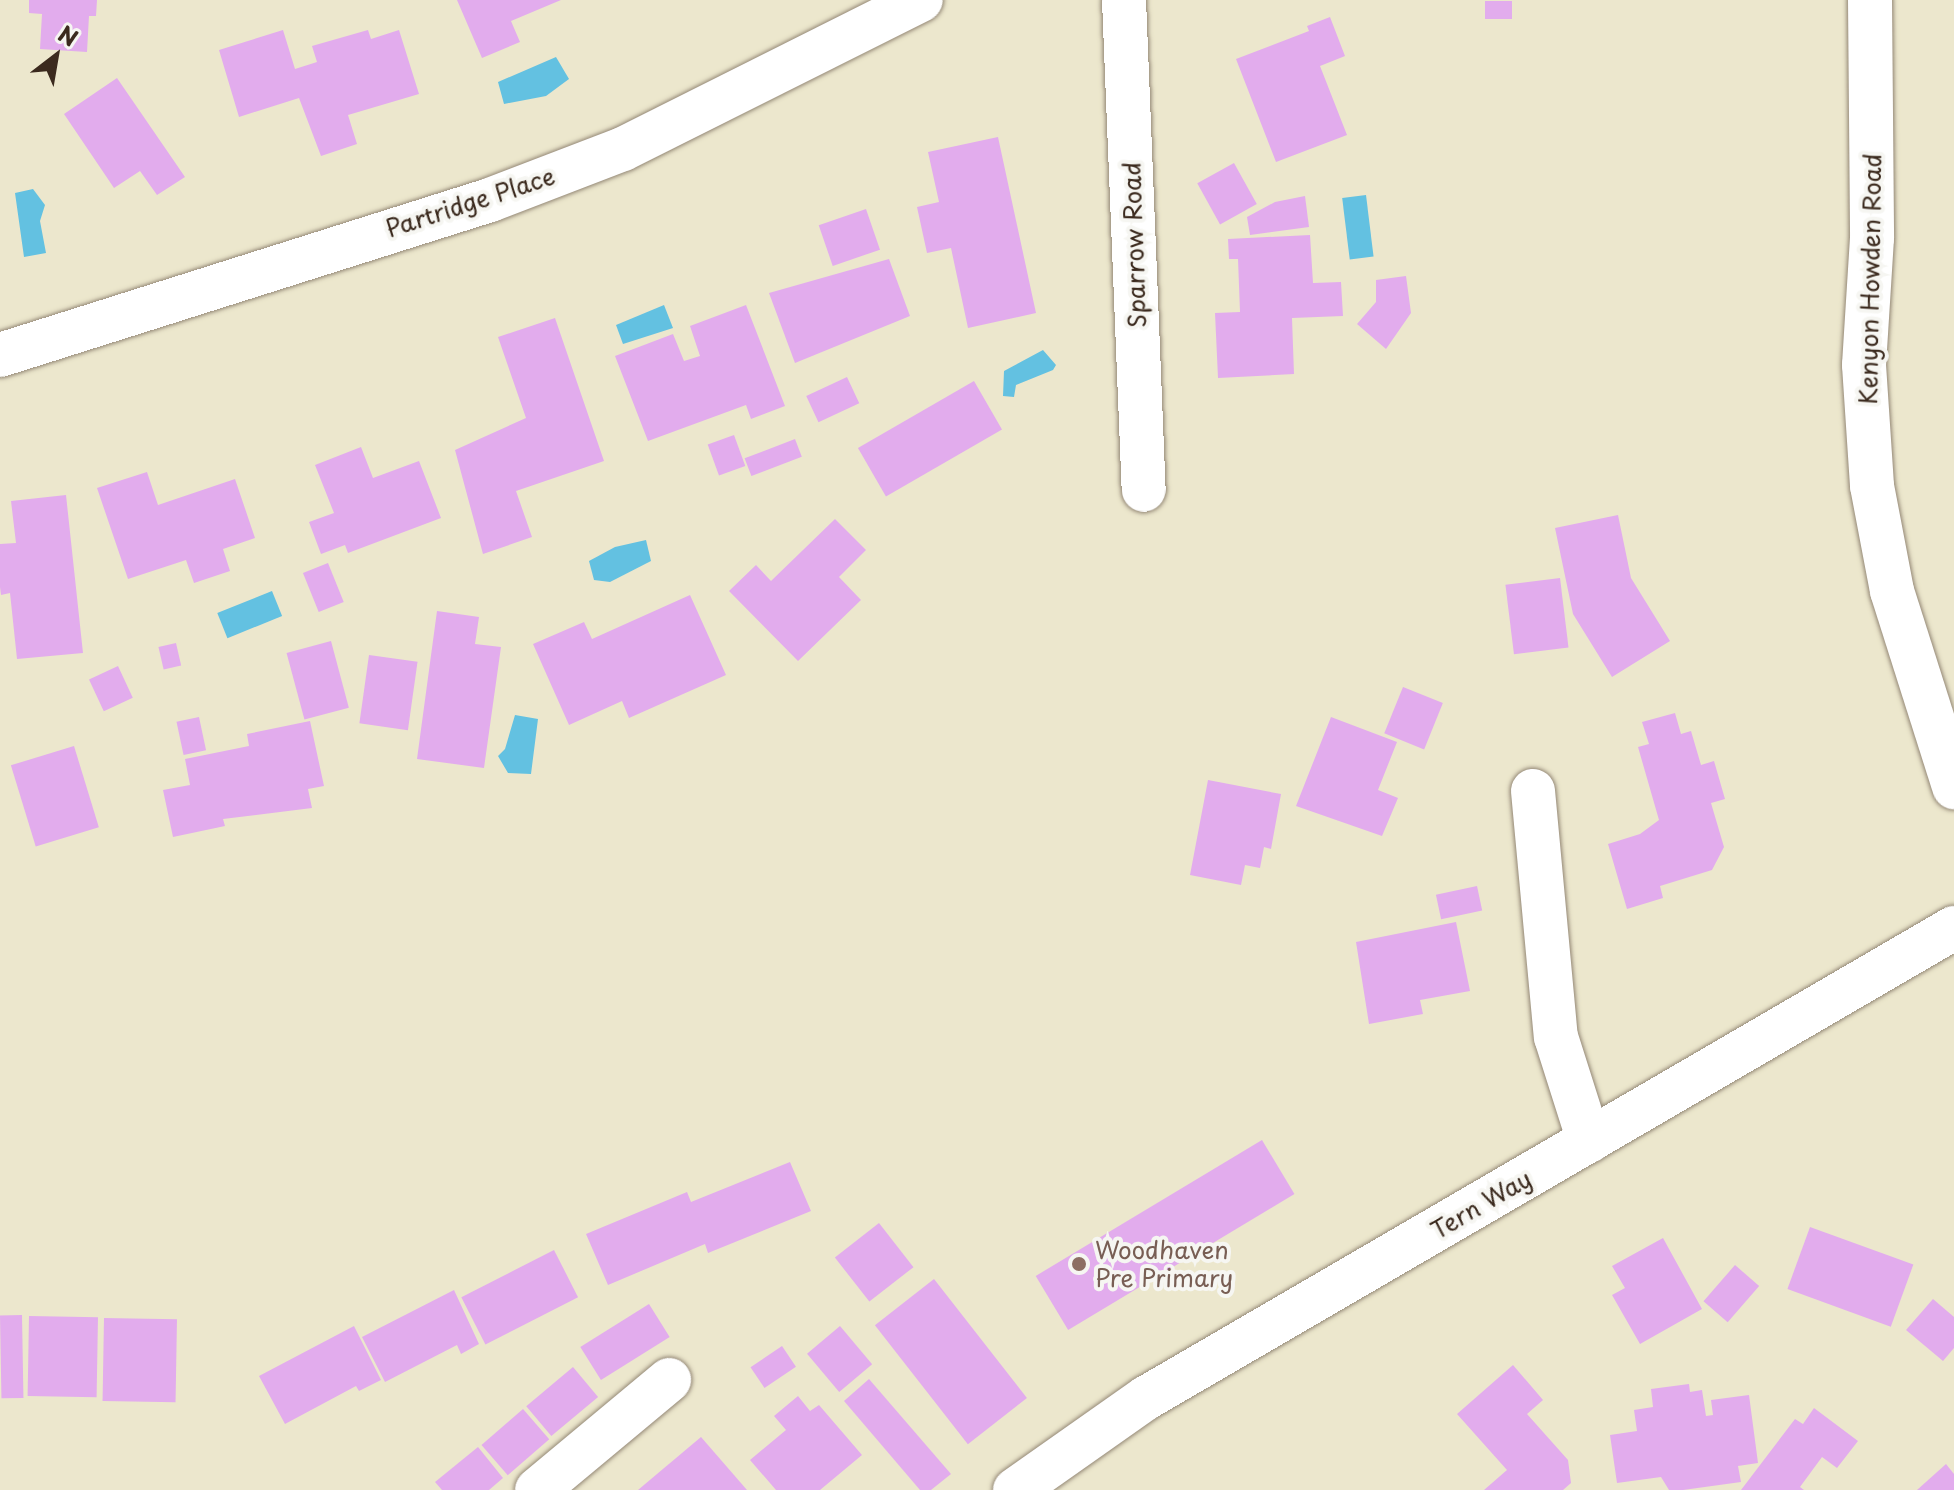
<!DOCTYPE html>
<html>
<head>
<meta charset="utf-8">
<style>
	body { margin:0 }
	#map { position:relative; width:1954px; height:1490px; overflow:hidden; background:#ece7cd; font-family:"Playpen Sans",sans-serif }
	div>[style] { position:absolute }
	[style*='--x'] { left:calc(var(--x)*1px); top:calc(var(--y)*1px); width:calc(var(--w)*1px); rotate:calc(var(--a)*1deg) }
	.water>* { inset:0; background:#63c1e1; transform-origin:0 0 }
	.building>* { inset:0; background:#e2aced; transform-origin:0 0 }
	.roads { filter:drop-shadow(0 0 2px #948876) drop-shadow(0 0 2px #948876) }
	.minor>* { height:44px; margin:-22px; padding:0 22px; transform-origin:22px; border-radius:22px; background:#fff }
	.dots>* { width:22px; height:22px; translate:-50% -50%; box-sizing:border-box; border:4px solid #f6f6f2; border-radius:50% }
	span { translate:-50% -50%; white-space:nowrap; text-align:center; line-height:1.15; -webkit-text-stroke:8px #f6f6f2; paint-order:stroke }
	.street-label { font-size:24px; color:#3b2a1e }
	.education-label { font-size:24px; color:#785e54 }
	.left { translate:0 -50%; text-align:left }
	.north { position:absolute; left:16px; top:16px; width:80px; height:80px; -webkit-text-stroke:6px #f6f6f2; paint-order:stroke; rotate:31deg; font-size:22px; font-weight:700; line-height:32px; text-align:center; color:#3b2a1e }
	.north::after { content:''; display:block; margin:auto; width:28px; height:36px; background:#3b2a1e; clip-path:polygon(50% 0,100% 100%,50% 72%,0 100%) }
</style>
</head>
<body>
<div id="map">
	<div class="water">
		<i style="clip-path:polygon(556px 57px,569px 79px,546px 96px,504px 104px,498px 82px)"></i>
		<i style="clip-path:polygon(33px 189px,45px 205px,40px 221px,46px 253px,24px 257px,15px 193px)"></i>
		<i style="left:1366px;top:195px;width:62px;height:24px;rotate:83deg"></i>
		<i style="clip-path:polygon(664px 305px,673px 328px,623px 344px,616px 325px)"></i>
		<i style="clip-path:polygon(1043px 350px,1056px 365px,1053px 370px,1016px 385px,1014px 397px,1003px 396px,1004px 371px)"></i>
		<i style="clip-path:polygon(646px 540px,651px 561px,610px 582px,594px 580px,589px 561px,615px 547px)"></i>
		<i style="left:272px;top:591px;width:27px;height:59px;rotate:68deg"></i>
		<i style="clip-path:polygon(515px 715px,538px 719px,531px 774px,508px 773px,498px 756px,505px 749px)"></i>
	</div>
	<div class="building">
		<i style="clip-path:polygon(29px 0,97px 0,96px 16px,89px 16px,87px 52px,40px 49px,42px 14px,29px 13px)"></i>
		<i style="clip-path:polygon(457px 0,561px 0,511px 21px,520px 42px,482px 58px)"></i>
		<i style="left:1485px;top:1px;width:27px;height:18px"></i>
		<i style="clip-path:polygon(1330px 17px,1345px 56px,1320px 66px,1347px 135px,1276px 162px,1236px 59px,1309px 31px,1307px 26px)"></i>
		<i style="clip-path:polygon(283px 30px,295px 69px,317px 62px,312px 46px,368px 30px,371px 39px,399px 30px,419px 94px,348px 115px,357px 144px,321px 156px,299px 98px,239px 117px,219px 50px)"></i>
		<i style="clip-path:polygon(117px 78px,185px 177px,157px 195px,140px 171px,114px 188px,64px 114px)"></i>
		<i style="clip-path:polygon(998px 137px,1036px 313px,968px 328px,951px 248px,927px 253px,917px 207px,939px 202px,928px 152px)"></i>
		<i style="left:1234px;top:163px;width:47px;height:42px;rotate:61deg"></i>
		<i style="clip-path:polygon(1305px 196px,1309px 227px,1250px 235px,1247px 217px,1275px 202px)"></i>
		<i style="left:866px;top:209px;width:43px;height:50px;rotate:71deg"></i>
		<i style="clip-path:polygon(1310px 235px,1313px 283px,1341px 282px,1343px 316px,1292px 318px,1294px 374px,1218px 378px,1215px 313px,1240px 312px,1238px 259px,1229px 259px,1228px 239px)"></i>
		<i style="clip-path:polygon(889px 259px,910px 316px,795px 363px,769px 293px)"></i>
		<i style="clip-path:polygon(1406px 276px,1411px 313px,1386px 349px,1357px 324px,1376px 302px,1376px 280px)"></i>
		<i style="clip-path:polygon(746px 305px,785px 406px,751px 419px,746px 405px,648px 441px,615px 356px,673px 334px,684px 361px,700px 356px,690px 326px)"></i>
		<i style="clip-path:polygon(555px 318px,604px 461px,516px 491px,532px 537px,483px 554px,455px 450px,526px 418px,498px 337px)"></i>
		<i style="left:847px;top:377px;width:29px;height:45px;rotate:65deg"></i>
		<i style="left:974px;top:381px;width:56px;height:134px;rotate:60deg"></i>
		<i style="left:734px;top:435px;width:33px;height:28px;rotate:70deg"></i>
		<i style="left:795px;top:439px;width:19px;height:54px;rotate:69deg"></i>
		<i style="clip-path:polygon(361px 447px,373px 478px,419px 461px,441px 518px,348px 553px,345px 545px,321px 554px,309px 522px,334px 513px,315px 465px)"></i>
		<i style="clip-path:polygon(147px 472px,158px 505px,235px 479px,255px 538px,223px 549px,230px 571px,194px 583px,186px 560px,128px 579px,97px 488px)"></i>
		<i style="clip-path:polygon(66px 495px,83px 653px,17px 659px,10px 593px,1px 595px,0 587px,0 544px,16px 543px,11px 501px)"></i>
		<i style="clip-path:polygon(1618px 515px,1631px 578px,1670px 641px,1612px 677px,1573px 614px,1555px 528px)"></i>
		<i style="clip-path:polygon(835px 519px,866px 550px,839px 577px,861px 600px,798px 661px,729px 591px,756px 565px,771px 581px)"></i>
		<i style="left:328px;top:563px;width:42px;height:27px;rotate:68deg"></i>
		<i style="left:1560px;top:578px;width:70px;height:55px;rotate:83deg"></i>
		<i style="clip-path:polygon(690px 595px,726px 675px,629px 718px,622px 701px,569px 725px,533px 644px,584px 622px,592px 639px)"></i>
		<i style="clip-path:polygon(437px 611px,479px 617px,475px 644px,501px 647px,484px 768px,417px 759px)"></i>
		<i style="left:331px;top:641px;width:69px;height:46px;rotate:75deg"></i>
		<i style="left:176px;top:643px;width:23px;height:18px;rotate:77deg"></i>
		<i style="left:369px;top:655px;width:49px;height:69px;rotate:8deg"></i>
		<i style="left:118px;top:666px;width:35px;height:32px;rotate:65deg"></i>
		<i style="left:1403px;top:687px;width:43px;height:50px;rotate:22deg"></i>
		<i style="clip-path:polygon(1675px 713px,1681px 734px,1691px 731px,1701px 765px,1714px 761px,1725px 799px,1711px 803px,1724px 847px,1712px 870px,1660px 886px,1663px 898px,1627px 909px,1608px 844px,1640px 834px,1659px 820px,1638px 747px,1649px 744px,1642px 722px)"></i>
		<i style="left:199px;top:717px;width:34px;height:23px;rotate:78deg"></i>
		<i style="clip-path:polygon(1331px 717px,1397px 742px,1378px 790px,1398px 798px,1382px 836px,1296px 806px)"></i>
		<i style="clip-path:polygon(310px 721px,324px 786px,308px 789px,312px 808px,223px 819px,225px 826px,173px 837px,163px 790px,190px 785px,185px 759px,249px 746px,247px 734px)"></i>
		<i style="left:74px;top:746px;width:85px;height:66px;rotate:73deg"></i>
		<i style="clip-path:polygon(1208px 780px,1281px 794px,1271px 849px,1264px 847px,1260px 868px,1245px 865px,1241px 885px,1190px 875px)"></i>
		<i style="left:1477px;top:886px;width:25px;height:42px;rotate:78deg"></i>
		<i style="clip-path:polygon(1456px 922px,1470px 991px,1420px 1000px,1423px 1014px,1369px 1024px,1356px 942px)"></i>
		<i style="left:1262px;top:1140px;width:63px;height:264px;rotate:59deg"></i>
		<i style="clip-path:polygon(790px 1162px,811px 1211px,708px 1253px,705px 1244px,608px 1285px,586px 1234px,687px 1192px,691px 1202px)"></i>
		<i style="left:879px;top:1223px;width:56px;height:56px;rotate:52deg"></i>
		<i style="left:1810px;top:1227px;width:110px;height:66px;rotate:20deg"></i>
		<i style="clip-path:polygon(1663px 1238px,1702px 1309px,1640px 1344px,1612px 1295px,1625px 1288px,1612px 1266px)"></i>
		<i style="left:554px;top:1250px;width:53px;height:104px;rotate:63deg"></i>
		<i style="left:1735px;top:1265px;width:32px;height:48px;rotate:41deg"></i>
		<i style="left:934px;top:1279px;width:151px;height:75px;rotate:52deg"></i>
		<i style="clip-path:polygon(454px 1290px,479px 1344px,461px 1354px,457px 1345px,385px 1382px,362px 1337px)"></i>
		<i style="clip-path:polygon(1933px 1299px,1954px 1317px,1954px 1348px,1943px 1361px,1906px 1330px)"></i>
		<i style="left:649px;top:1304px;width:39px;height:81px;rotate:58deg"></i>
		<i style="left:22px;top:1315px;width:83px;height:22px;rotate:89deg"></i>
		<i style="left:29px;top:1316px;width:69px;height:80px;rotate:1deg"></i>
		<i style="left:104px;top:1318px;width:73px;height:83px;rotate:1deg"></i>
		<i style="clip-path:polygon(354px 1326px,381px 1380px,359px 1391px,356px 1386px,285px 1424px,259px 1376px)"></i>
		<i style="left:840px;top:1326px;width:50px;height:43px;rotate:50deg"></i>
		<i style="left:782px;top:1346px;width:25px;height:38px;rotate:56deg"></i>
		<i style="clip-path:polygon(1513px 1365px,1543px 1400px,1527px 1414px,1568px 1460px,1571px 1483px,1563px 1490px,1484px 1490px,1507px 1470px,1457px 1414px)"></i>
		<i style="left:573px;top:1367px;width:39px;height:61px;rotate:50deg"></i>
		<i style="clip-path:polygon(869px 1379px,951px 1474px,931px 1490px,920px 1490px,844px 1401px)"></i>
		<i style="clip-path:polygon(1689px 1384px,1690px 1392px,1702px 1390px,1706px 1416px,1713px 1415px,1711px 1400px,1749px 1395px,1758px 1463px,1738px 1466px,1741px 1482px,1683px 1490px,1669px 1490px,1661px 1477px,1617px 1483px,1610px 1435px,1637px 1431px,1634px 1410px,1653px 1407px,1651px 1389px)"></i>
		<i style="clip-path:polygon(798px 1396px,810px 1411px,819px 1405px,862px 1455px,820px 1490px,776px 1490px,750px 1460px,786px 1430px,774px 1416px)"></i>
		<i style="clip-path:polygon(1814px 1408px,1858px 1441px,1837px 1468px,1822px 1457px,1800px 1487px,1804px 1490px,1741px 1490px,1795px 1419px,1803px 1424px)"></i>
		<i style="left:523px;top:1409px;width:40px;height:55px;rotate:49deg"></i>
		<i style="clip-path:polygon(701px 1437px,747px 1490px,638px 1490px)"></i>
		<i style="clip-path:polygon(478px 1447px,503px 1478px,489px 1490px,442px 1490px,435px 1482px)"></i>
		<i style="clip-path:polygon(1946px 1464px,1954px 1474px,1954px 1490px,1917px 1490px)"></i>
	</div>
	<div class="roads">
		<div class="minor">
			<i style="--x:1124;--y:0;--w:490;--a:87.7"></i>
			<i style="--x:1870;--y:0;--w:238;--a:89.5"></i>
			<i style="--x:1872;--y:238;--w:127;--a:93.6"></i>
			<i style="--x:1864;--y:365;--w:121;--a:86.2"></i>
			<i style="--x:1872;--y:486;--w:107;--a:79.2"></i>
			<i style="--x:1892;--y:591;--w:206;--a:72.4"></i>
			<i style="--x:0;--y:355;--w:514;--a:-17.55"></i>
			<i style="--x:490;--y:200;--w:142;--a:-21"></i>
			<i style="--x:623;--y:149;--w:333;--a:-26.6"></i>
			<i style="--x:1533;--y:791;--w:247;--a:84.7"></i>
			<i style="--x:1556;--y:1037;--w:109;--a:72.4"></i>
			<i style="--x:537;--y:1490;--w:172;--a:-39.8"></i>
			<i style="--x:1015;--y:1490;--w:160;--a:-35.1"></i>
			<i style="--x:1146;--y:1398;--w:935;--a:-30.19"></i>
		</div>
	</div>
	<div class="dots">
		<i style="left:1079px;top:1264px;background:#8d6e63"></i>
	</div>
	<div class="street-label">
		<span style="left:470px;top:202px;rotate:-18deg">Partridge Place</span>
		<span style="left:1134px;top:245px;rotate:-92deg">Sparrow Road</span>
		<span style="left:1870px;top:279px;rotate:-89deg">Kenyon Howden Road</span>
		<span style="left:1481px;top:1204px;rotate:-30deg">Tern Way</span>
	</div>
	<div class="education-label">
		<span class="left" style="left:1095px;top:1264px">Woodhaven<br>Pre Primary</span>
	</div>
	<div class="north">N</div>
</div>
</body>
</html>
